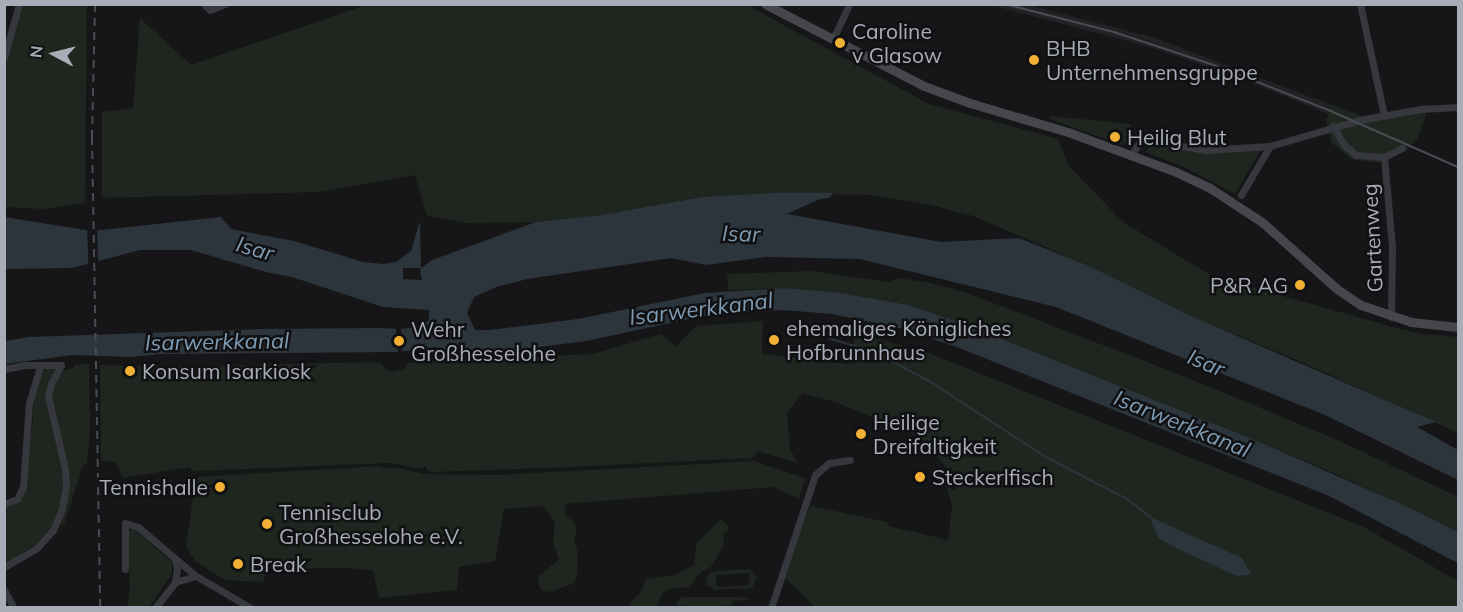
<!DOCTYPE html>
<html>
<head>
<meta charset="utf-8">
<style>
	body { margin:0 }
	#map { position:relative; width:1463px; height:612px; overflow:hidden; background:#161618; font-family:Mulish,sans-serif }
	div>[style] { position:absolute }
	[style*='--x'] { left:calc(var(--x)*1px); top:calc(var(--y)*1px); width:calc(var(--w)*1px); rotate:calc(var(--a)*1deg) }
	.built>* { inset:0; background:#222225 }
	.green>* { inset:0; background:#1e261f }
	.water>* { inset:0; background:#2c353c }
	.pier>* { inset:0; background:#161618; transform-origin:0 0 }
	.stream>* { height:2px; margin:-1px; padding:0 1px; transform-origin:1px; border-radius:1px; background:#2c353c }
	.minor>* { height:7px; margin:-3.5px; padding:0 3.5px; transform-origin:3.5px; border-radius:3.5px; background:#37383d }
	.secondary>* { height:9px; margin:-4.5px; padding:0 4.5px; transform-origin:4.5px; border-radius:4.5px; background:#45474d }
	.tram>* { height:1.5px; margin:-0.75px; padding:0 0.75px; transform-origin:0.75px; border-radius:0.75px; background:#4a4c52 }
	.rail>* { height:2px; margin-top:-1px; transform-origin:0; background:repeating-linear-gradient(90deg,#4a4c52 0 8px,transparent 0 14px) }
	.dots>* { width:16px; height:16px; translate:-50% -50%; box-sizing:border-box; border:3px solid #111113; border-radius:50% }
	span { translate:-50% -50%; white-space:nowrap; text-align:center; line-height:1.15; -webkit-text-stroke:5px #111113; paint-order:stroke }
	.poi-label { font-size:21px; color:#a8adb8 }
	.left { translate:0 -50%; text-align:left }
	.right { translate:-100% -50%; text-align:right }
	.street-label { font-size:21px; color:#a8adb8 }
	.water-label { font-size:22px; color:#7f9bb3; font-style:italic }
	.frame { position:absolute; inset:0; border:6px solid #a8adb8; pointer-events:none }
	.north { position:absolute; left:24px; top:24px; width:60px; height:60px; -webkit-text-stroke:4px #111113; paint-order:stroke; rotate:277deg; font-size:16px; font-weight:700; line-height:24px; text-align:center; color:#a8adb8 }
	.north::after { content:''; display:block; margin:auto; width:21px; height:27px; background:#a8adb8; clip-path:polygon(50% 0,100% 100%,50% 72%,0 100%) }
</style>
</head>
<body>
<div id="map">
	<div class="built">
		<i style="clip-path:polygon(991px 5px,1029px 5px,1155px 38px,1361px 116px,1343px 120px,1235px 76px,1153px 48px)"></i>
	</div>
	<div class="green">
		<i style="clip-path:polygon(23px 5px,87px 5px,85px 203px,44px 209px,5px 207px,5px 63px,7px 63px)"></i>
		<i style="clip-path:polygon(366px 5px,747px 5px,929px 104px,1058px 139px,1068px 165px,1123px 222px,1212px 276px,1400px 329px,1424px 334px,1458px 337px,1458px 433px,1306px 364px,1191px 316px,1087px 265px,973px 216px,927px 204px,868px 195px,771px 193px,702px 197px,601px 215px,536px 222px,467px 223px,427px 216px,415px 175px,320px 192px,102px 198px,102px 112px,133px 108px,140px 18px,191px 65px)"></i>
		<i style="clip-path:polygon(1332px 104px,1361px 116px,1426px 105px,1426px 116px,1417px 139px,1407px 150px,1384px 162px,1370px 162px,1351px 159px,1332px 143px,1326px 120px)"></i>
		<i style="clip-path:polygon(1049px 116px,1131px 124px,1133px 136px,1126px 143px,1120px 144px,1049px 119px)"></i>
		<i style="clip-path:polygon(1157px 145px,1207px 153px,1261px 149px,1235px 194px,1184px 167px,1146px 152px,1149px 146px)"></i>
		<i style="clip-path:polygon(811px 271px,888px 282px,899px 278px,931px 283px,970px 294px,1173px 372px,1333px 438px,1454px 495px,1458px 498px,1458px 532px,1336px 474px,1255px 440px,964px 324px,909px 305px,835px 292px,784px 288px,728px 290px,727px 274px)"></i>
		<i style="clip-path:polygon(evenodd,763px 321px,762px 354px,849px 364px,856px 333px,926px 352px,1362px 526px,1458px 581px,1458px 607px,815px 607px,783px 576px,810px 506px,887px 522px,889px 526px,948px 540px,952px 506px,946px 486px,955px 490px,961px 480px,912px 434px,838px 403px,803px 393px,787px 412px,790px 448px,797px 463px,758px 451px,753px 458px,567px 467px,433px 472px,427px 470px,425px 466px,420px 469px,390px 463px,192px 471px,190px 467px,123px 478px,116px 462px,101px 461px,100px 365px,194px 366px,379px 362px,390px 372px,406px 368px,407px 363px,593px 354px,660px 334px,676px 346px,696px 326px,763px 321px,300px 366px,270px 377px,250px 379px,240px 367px,300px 366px)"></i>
		<i style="clip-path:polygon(89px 364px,90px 432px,87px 464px,83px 465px,64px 525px,55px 523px,38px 543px,5px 564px,5px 506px,19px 500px,26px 489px,34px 405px,31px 403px,40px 373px,50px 367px,56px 368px,60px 372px,73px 368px,75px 365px)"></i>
		<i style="clip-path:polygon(753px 461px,805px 478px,799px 499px,774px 487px,565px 504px,565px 515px,574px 522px,577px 529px,574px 540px,578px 554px,577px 576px,575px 583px,549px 592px,543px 591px,538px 584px,539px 576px,559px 559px,553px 542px,555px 522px,543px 506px,504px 509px,495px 561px,459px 567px,457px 590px,379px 598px,373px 570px,344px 568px,268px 569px,263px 582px,225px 580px,195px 561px,186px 546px,196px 477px,382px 466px,382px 468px,399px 468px,425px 474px,500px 475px)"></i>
		<i style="clip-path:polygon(721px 519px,728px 525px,728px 531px,724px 534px,723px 547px,711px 567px,701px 572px,689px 587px,674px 588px,663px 592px,656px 607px,627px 607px,642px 590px,646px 579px,675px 575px,694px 565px,696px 544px)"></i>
		<i style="clip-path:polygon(134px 529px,172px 562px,172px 574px,149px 607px,127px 608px,130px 588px,128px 531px)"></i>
		<i style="clip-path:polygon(evenodd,750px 569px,757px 577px,752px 588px,715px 590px,707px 585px,707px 578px,711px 572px,750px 569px,749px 573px,749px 585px,717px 587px,716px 575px,749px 573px)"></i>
		<i style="clip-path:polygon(682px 597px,740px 597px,755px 599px,732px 601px,732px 605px,707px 607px,675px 605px)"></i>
	</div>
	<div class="water">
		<i style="clip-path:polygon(771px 193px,833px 193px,829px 198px,820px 199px,787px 214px,941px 242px,1019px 238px,1087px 265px,1191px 316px,1436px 422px,1417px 427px,1458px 450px,1458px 480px,1325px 415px,1056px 307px,860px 259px,766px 257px,706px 265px,671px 258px,527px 279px,496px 287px,474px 297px,467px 313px,475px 330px,489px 330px,578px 319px,705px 293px,784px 288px,835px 292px,909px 305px,964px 324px,1255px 440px,1410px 508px,1458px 532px,1458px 563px,1329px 496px,957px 347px,903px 329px,832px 314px,783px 310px,713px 314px,586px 341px,523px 349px,402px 351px,401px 329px,422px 326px,429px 320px,429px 310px,383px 307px,292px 277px,266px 272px,191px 250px,140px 250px,72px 268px,5px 269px,4px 217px,92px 231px,221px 217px,231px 229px,294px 241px,363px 262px,383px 264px,396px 262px,411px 251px,420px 221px,421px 268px,403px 268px,403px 279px,422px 280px,420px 269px,432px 260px,536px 222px,601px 215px,702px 197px)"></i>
		<i style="clip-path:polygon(383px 328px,396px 329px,398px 352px,161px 354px,131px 357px,72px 355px,5px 364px,5px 341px,29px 337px,260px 329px)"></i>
		<i style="clip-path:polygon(300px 366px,305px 371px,300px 376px,250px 379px,237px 374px,240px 367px)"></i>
		<i style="clip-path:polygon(1150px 517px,1242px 558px,1251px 574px,1237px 576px,1180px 550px,1158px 538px)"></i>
	</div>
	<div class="pier">
		<i style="left:97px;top:227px;width:36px;height:10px;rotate:88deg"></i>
	</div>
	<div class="stream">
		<i style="--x:825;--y:337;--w:51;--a:17"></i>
		<i style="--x:874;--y:352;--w:64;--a:27.8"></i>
		<i style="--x:931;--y:382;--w:135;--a:33.2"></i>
		<i style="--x:1044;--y:456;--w:93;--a:27.4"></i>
		<i style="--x:1127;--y:499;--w:29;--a:38"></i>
	</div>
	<div class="minor">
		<i style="--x:204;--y:4;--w:8;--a:45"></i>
		<i style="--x:210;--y:10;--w:16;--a:-22"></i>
		<i style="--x:1360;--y:4;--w:114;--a:77.8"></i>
		<i style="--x:833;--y:39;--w:38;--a:-65"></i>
		<i style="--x:4;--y:58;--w:56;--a:-74.5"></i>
		<i style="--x:1333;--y:126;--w:22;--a:60"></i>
		<i style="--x:1344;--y:145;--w:16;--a:40"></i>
		<i style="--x:1356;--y:155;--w:28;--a:4"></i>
		<i style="--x:1384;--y:157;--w:20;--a:-27"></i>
		<i style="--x:1131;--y:155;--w:17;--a:-57"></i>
		<i style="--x:1140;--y:141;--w:4;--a:-14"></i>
		<i style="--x:1144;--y:140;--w:63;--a:9.2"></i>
		<i style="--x:1206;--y:150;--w:64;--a:-3.6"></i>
		<i style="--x:1270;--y:146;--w:94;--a:-16.1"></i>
		<i style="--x:1360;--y:120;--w:62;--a:-10.2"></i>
		<i style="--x:1421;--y:109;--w:37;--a:-3"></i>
		<i style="--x:1384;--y:157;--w:90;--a:84.9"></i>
		<i style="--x:1392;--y:247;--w:70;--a:90.8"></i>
		<i style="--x:1241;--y:195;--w:57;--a:-59.4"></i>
		<i style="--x:4;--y:369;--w:21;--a:-11"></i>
		<i style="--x:25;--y:365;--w:36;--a:0"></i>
		<i style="--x:61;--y:365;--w:21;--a:118"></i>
		<i style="--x:51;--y:384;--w:12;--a:104"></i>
		<i style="--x:48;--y:396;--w:75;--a:76.9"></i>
		<i style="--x:65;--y:469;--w:17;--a:87"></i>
		<i style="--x:66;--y:486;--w:23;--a:100"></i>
		<i style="--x:62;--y:509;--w:23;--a:113"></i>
		<i style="--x:53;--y:530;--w:24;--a:132"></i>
		<i style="--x:37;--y:548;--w:38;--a:150"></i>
		<i style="--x:4;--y:504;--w:14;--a:-21"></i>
		<i style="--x:17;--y:499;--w:13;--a:-63"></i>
		<i style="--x:23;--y:487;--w:84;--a:-85.9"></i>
		<i style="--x:29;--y:403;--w:39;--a:-73"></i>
		<i style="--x:175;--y:559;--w:10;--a:79"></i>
		<i style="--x:177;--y:569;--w:13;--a:99"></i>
		<i style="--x:125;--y:569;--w:46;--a:-90"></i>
		<i style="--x:125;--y:523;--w:14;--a:17"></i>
		<i style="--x:138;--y:527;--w:76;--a:40.2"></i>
		<i style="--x:4;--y:590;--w:21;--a:61"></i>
		<i style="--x:155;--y:608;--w:33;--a:-52"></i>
		<i style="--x:175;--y:582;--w:22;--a:-16"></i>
		<i style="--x:196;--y:576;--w:64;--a:30.2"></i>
		<i style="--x:771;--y:608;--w:140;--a:-71.7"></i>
		<i style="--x:815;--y:475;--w:18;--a:-41"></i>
		<i style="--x:829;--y:463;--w:21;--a:-8"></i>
	</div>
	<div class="secondary">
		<i style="--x:765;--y:4;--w:179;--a:27.3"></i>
		<i style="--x:924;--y:86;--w:49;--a:20.3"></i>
		<i style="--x:970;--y:103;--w:102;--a:16.5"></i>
		<i style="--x:1068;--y:132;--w:115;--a:20.3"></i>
		<i style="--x:1176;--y:172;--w:38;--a:25"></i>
		<i style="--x:1210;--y:188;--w:62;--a:33.2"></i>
		<i style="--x:1262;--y:222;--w:101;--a:41.8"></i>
		<i style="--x:1337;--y:289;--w:29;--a:34"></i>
		<i style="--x:1361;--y:305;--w:53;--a:18.8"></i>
		<i style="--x:1411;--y:322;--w:47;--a:6.1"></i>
	</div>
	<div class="tram">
		<i style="--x:1005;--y:4;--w:113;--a:14.4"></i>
		<i style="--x:1114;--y:32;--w:108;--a:18.3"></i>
		<i style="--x:1217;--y:66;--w:123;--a:21.5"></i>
		<i style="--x:1331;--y:111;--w:139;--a:23.8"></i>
	</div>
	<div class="rail">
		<i style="--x:95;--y:4;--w:133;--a:91.3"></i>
		<i style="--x:92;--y:137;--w:471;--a:89"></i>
	</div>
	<div class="dots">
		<i style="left:840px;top:43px;background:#f2b134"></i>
		<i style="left:1034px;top:60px;background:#f2b134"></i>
		<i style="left:1115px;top:137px;background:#f2b134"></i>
		<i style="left:1300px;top:285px;background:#f2b134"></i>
		<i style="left:774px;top:340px;background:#f2b134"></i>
		<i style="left:399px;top:341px;background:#f2b134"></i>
		<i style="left:130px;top:371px;background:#f2b134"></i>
		<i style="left:861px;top:434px;background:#f2b134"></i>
		<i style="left:920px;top:477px;background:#f2b134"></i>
		<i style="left:220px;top:487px;background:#f2b134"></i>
		<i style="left:267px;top:524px;background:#f2b134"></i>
		<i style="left:238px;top:564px;background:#f2b134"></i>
	</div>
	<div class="poi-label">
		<span class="left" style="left:852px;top:43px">Caroline<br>v Glasow</span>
		<span class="left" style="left:1046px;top:60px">BHB<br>Unternehmensgruppe</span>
		<span class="left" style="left:1127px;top:137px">Heilig Blut</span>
		<span class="right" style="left:1288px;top:285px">P&amp;R AG</span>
		<span class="left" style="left:786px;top:340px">ehemaliges Königliches<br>Hofbrunnhaus</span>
		<span class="left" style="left:411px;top:341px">Wehr<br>Großhesselohe</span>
		<span class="left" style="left:142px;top:371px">Konsum Isarkiosk</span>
		<span class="left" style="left:873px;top:434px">Heilige<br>Dreifaltigkeit</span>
		<span class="left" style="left:932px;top:477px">Steckerlfisch</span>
		<span class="right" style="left:208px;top:487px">Tennishalle</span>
		<span class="left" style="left:279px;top:524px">Tennisclub<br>Großhesselohe e.V.</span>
		<span class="left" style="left:250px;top:564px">Break</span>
	</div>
	<div class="street-label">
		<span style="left:1372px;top:238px;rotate:-93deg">Gartenweg</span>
	</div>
	<div class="water-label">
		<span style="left:741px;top:234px;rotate:2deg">Isar</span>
		<span style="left:255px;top:249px;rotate:16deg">Isar</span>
		<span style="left:701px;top:309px;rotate:-7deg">Isarwerkkanal</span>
		<span style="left:217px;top:342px;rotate:-1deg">Isarwerkkanal</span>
		<span style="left:1206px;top:363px;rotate:22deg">Isar</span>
		<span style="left:1182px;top:424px;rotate:22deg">Isarwerkkanal</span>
	</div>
	<div class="frame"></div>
	<div class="north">N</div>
</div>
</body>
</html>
